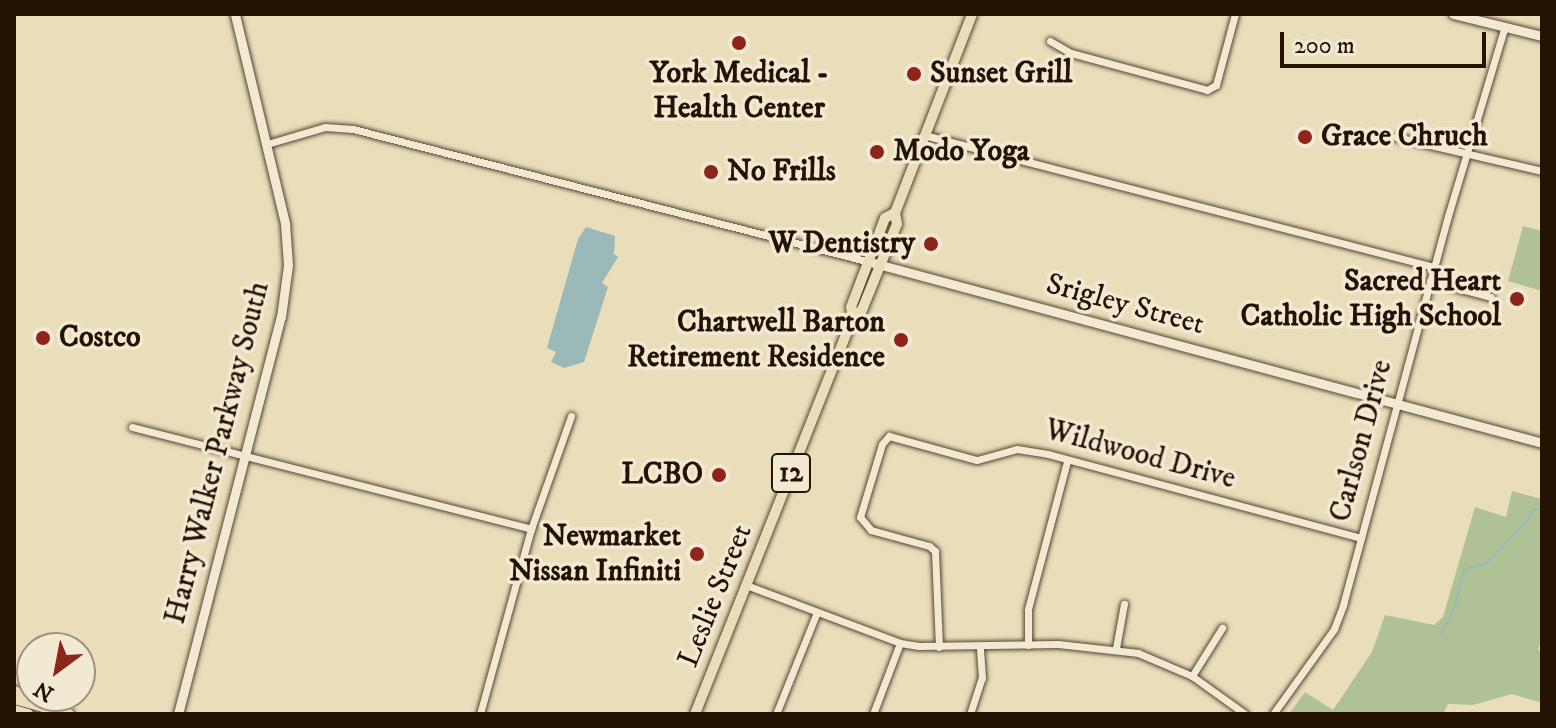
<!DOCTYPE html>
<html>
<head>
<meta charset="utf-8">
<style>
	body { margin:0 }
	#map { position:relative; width:1556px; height:728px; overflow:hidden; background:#e9ddba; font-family:"IM FELL DW Pica",serif }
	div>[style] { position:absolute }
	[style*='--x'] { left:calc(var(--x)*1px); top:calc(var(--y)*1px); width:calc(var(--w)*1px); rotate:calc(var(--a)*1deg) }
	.green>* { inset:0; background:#b0c295 }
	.water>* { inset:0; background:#9cb9ba }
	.stream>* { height:2px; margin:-1px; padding:0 1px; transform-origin:1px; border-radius:1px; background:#9cb9ba }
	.roads { filter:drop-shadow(0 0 2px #554631) drop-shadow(0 0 2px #554631) }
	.street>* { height:7px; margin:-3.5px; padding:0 3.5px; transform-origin:3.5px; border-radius:3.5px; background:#f1e9d2 }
	.secondary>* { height:9px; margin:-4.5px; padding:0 4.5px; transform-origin:4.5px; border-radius:4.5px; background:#f1e9d2 }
	.primary>* { height:10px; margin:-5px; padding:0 5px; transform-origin:5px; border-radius:5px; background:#e9ddba }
	.highway>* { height:12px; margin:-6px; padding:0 6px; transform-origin:6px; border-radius:6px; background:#e9ddba }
	.dots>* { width:22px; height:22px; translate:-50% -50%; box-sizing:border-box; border:4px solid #f1e9d2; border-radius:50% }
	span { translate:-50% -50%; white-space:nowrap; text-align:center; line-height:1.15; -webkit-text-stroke:7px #f1e9d2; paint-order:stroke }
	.shield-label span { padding:2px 6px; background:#f1e9d2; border:2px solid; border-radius:6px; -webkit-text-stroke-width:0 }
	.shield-label { font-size:28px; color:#241303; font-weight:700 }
	.poi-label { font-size:30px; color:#241303; font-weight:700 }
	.left { translate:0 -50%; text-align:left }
	.right { translate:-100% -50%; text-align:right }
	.street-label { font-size:30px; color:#241303 }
	.frame { position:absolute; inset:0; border:16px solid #241303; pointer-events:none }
	.north { position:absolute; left:16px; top:632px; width:80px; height:80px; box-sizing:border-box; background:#f1e9d2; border:2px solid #9f937f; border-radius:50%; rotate:212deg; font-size:22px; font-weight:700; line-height:32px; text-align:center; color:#241303 }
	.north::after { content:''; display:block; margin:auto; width:28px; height:36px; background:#8f2418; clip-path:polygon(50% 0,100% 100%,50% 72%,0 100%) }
	.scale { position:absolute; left:1280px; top:32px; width:206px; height:36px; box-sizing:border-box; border:4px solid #241303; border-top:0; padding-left:10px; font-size:24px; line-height:28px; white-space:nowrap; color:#241303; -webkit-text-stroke:6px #f1e9d2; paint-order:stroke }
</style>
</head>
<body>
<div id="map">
	<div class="green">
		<i style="clip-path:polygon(1523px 226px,1542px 231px,1542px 291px,1508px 281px)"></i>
		<i style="clip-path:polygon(1512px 491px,1542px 499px,1542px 637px,1538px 650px,1542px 652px,1542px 703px,1512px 694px,1473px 705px,1448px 704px,1443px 714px,1289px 714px,1305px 692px,1333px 710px,1372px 652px,1385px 615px,1434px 625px,1443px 617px,1475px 507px,1506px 517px)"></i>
	</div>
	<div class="water">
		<i style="clip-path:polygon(586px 227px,615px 236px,614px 254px,618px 257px,602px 283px,608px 287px,584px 362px,564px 368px,551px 362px,556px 352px,547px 348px,578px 239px)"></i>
	</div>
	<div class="stream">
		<i style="--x:1441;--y:634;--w:30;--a:-63"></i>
		<i style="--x:1455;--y:607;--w:39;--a:-77"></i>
		<i style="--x:1464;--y:569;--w:22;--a:-13"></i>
		<i style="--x:1485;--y:564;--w:62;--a:-45.7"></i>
		<i style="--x:1528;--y:520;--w:11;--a:-68"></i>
		<i style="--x:1532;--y:510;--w:10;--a:-6"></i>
	</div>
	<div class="roads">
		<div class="street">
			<i style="--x:1050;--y:41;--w:24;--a:30"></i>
			<i style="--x:1071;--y:53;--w:141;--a:15.2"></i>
			<i style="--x:1207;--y:90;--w:10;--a:-29"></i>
			<i style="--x:1216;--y:85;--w:73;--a:-75"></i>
			<i style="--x:924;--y:135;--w:527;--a:14.51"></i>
			<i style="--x:1396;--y:137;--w:150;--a:13.1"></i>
			<i style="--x:267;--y:144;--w:60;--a:-16.3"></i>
			<i style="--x:325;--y:127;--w:28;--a:4"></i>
			<i style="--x:353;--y:129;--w:534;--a:14.43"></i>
			<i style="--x:1430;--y:281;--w:63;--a:14.7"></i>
			<i style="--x:132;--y:427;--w:412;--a:14.3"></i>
			<i style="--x:746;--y:585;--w:165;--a:20.6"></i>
			<i style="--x:900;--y:643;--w:19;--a:9"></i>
			<i style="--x:919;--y:646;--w:139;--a:-0.8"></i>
			<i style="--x:1058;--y:644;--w:81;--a:6.4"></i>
			<i style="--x:1138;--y:653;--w:59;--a:23.1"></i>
			<i style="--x:1192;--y:676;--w:65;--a:35.6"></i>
			<i style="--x:1028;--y:645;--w:36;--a:-90"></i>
			<i style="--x:1028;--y:609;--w:153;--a:-75.2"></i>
			<i style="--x:939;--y:647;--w:96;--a:-92.4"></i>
			<i style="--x:935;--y:551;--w:8;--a:-140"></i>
			<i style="--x:929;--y:546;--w:60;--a:-164.6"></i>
			<i style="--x:871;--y:530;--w:17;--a:-130"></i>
			<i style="--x:860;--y:517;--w:76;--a:-73.2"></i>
			<i style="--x:882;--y:444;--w:11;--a:-49"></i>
			<i style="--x:889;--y:436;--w:91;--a:15.3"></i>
			<i style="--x:977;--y:460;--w:41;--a:-15.4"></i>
			<i style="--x:1017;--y:449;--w:31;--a:9"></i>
			<i style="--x:1048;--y:454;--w:324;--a:15"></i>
			<i style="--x:1116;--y:648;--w:45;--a:-79.7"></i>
			<i style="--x:1192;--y:676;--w:57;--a:-58"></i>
			<i style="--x:480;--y:714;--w:192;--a:-74.6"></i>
			<i style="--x:531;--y:529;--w:120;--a:-70.5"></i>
			<i style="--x:776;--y:714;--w:110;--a:-68.1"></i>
			<i style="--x:873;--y:714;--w:76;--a:-69.2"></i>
			<i style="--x:970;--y:714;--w:38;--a:-72"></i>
			<i style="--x:982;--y:678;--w:30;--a:-94"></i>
			<i style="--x:1273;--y:714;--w:105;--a:-54.3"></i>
			<i style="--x:1334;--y:629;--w:26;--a:-69"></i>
			<i style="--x:1343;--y:605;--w:403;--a:-74.9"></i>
			<i style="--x:1448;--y:216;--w:198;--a:-73.3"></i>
		</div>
		<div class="secondary">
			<i style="--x:1453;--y:14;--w:92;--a:13.9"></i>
			<i style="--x:870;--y:262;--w:696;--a:15.07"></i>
			<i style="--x:178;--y:714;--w:410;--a:-75.5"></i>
			<i style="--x:281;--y:317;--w:52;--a:-82.3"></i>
			<i style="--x:288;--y:265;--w:42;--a:-94.1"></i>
			<i style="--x:285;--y:223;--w:215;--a:-103.5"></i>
		</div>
		<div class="primary">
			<i style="--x:853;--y:317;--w:11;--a:-38"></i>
			<i style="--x:862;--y:310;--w:93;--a:-67.9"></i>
			<i style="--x:897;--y:224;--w:11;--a:-100"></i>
			<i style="--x:895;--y:213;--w:213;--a:-68.8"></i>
			<i style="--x:14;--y:699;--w:57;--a:15.3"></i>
			<i style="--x:14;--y:710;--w:15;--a:16"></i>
			<i style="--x:695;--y:714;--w:427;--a:-68.3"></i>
			<i style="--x:853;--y:317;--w:10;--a:-101"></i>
			<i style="--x:851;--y:307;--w:95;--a:-69.1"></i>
			<i style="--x:885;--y:218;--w:11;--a:-27"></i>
		</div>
		<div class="highway">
			<i style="--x:14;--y:692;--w:35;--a:25"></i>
		</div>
	</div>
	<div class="dots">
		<i style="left:739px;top:43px;background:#8f2418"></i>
		<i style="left:914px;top:74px;background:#8f2418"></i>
		<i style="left:1305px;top:137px;background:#8f2418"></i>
		<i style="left:877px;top:152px;background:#8f2418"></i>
		<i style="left:711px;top:172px;background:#8f2418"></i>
		<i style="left:931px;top:244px;background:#8f2418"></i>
		<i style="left:1517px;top:299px;background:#8f2418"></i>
		<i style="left:43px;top:338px;background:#8f2418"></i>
		<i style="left:901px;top:340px;background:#8f2418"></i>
		<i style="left:719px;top:475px;background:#8f2418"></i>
		<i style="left:697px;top:554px;background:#8f2418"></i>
	</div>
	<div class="shield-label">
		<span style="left:791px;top:473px">12</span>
	</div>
	<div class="poi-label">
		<span style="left:739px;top:91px">York Medical -<br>Health Center</span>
		<span class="left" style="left:930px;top:74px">Sunset Grill</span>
		<span class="left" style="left:1321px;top:137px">Grace Chruch</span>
		<span class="left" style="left:893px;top:152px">Modo Yoga</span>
		<span class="left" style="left:727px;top:172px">No Frills</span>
		<span class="right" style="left:915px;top:244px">W Dentistry</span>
		<span class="right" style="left:1501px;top:299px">Sacred Heart<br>Catholic High School</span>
		<span class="right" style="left:885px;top:340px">Chartwell Barton<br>Retirement Residence</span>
		<span class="left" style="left:59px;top:338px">Costco</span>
		<span class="right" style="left:703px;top:475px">LCBO</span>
		<span class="right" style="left:681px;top:554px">Newmarket<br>Nissan Infiniti</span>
	</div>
	<div class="street-label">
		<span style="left:1125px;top:305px;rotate:15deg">Srigley Street</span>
		<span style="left:1362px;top:441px;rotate:-75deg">Carlson Drive</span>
		<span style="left:218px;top:453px;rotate:-76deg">Harry Walker Parkway South</span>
		<span style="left:1140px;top:455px;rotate:15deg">Wildwood Drive</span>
		<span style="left:716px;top:596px;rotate:-68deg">Leslie Street</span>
	</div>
	<div class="frame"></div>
	<div class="north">N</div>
	<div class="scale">200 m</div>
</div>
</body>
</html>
